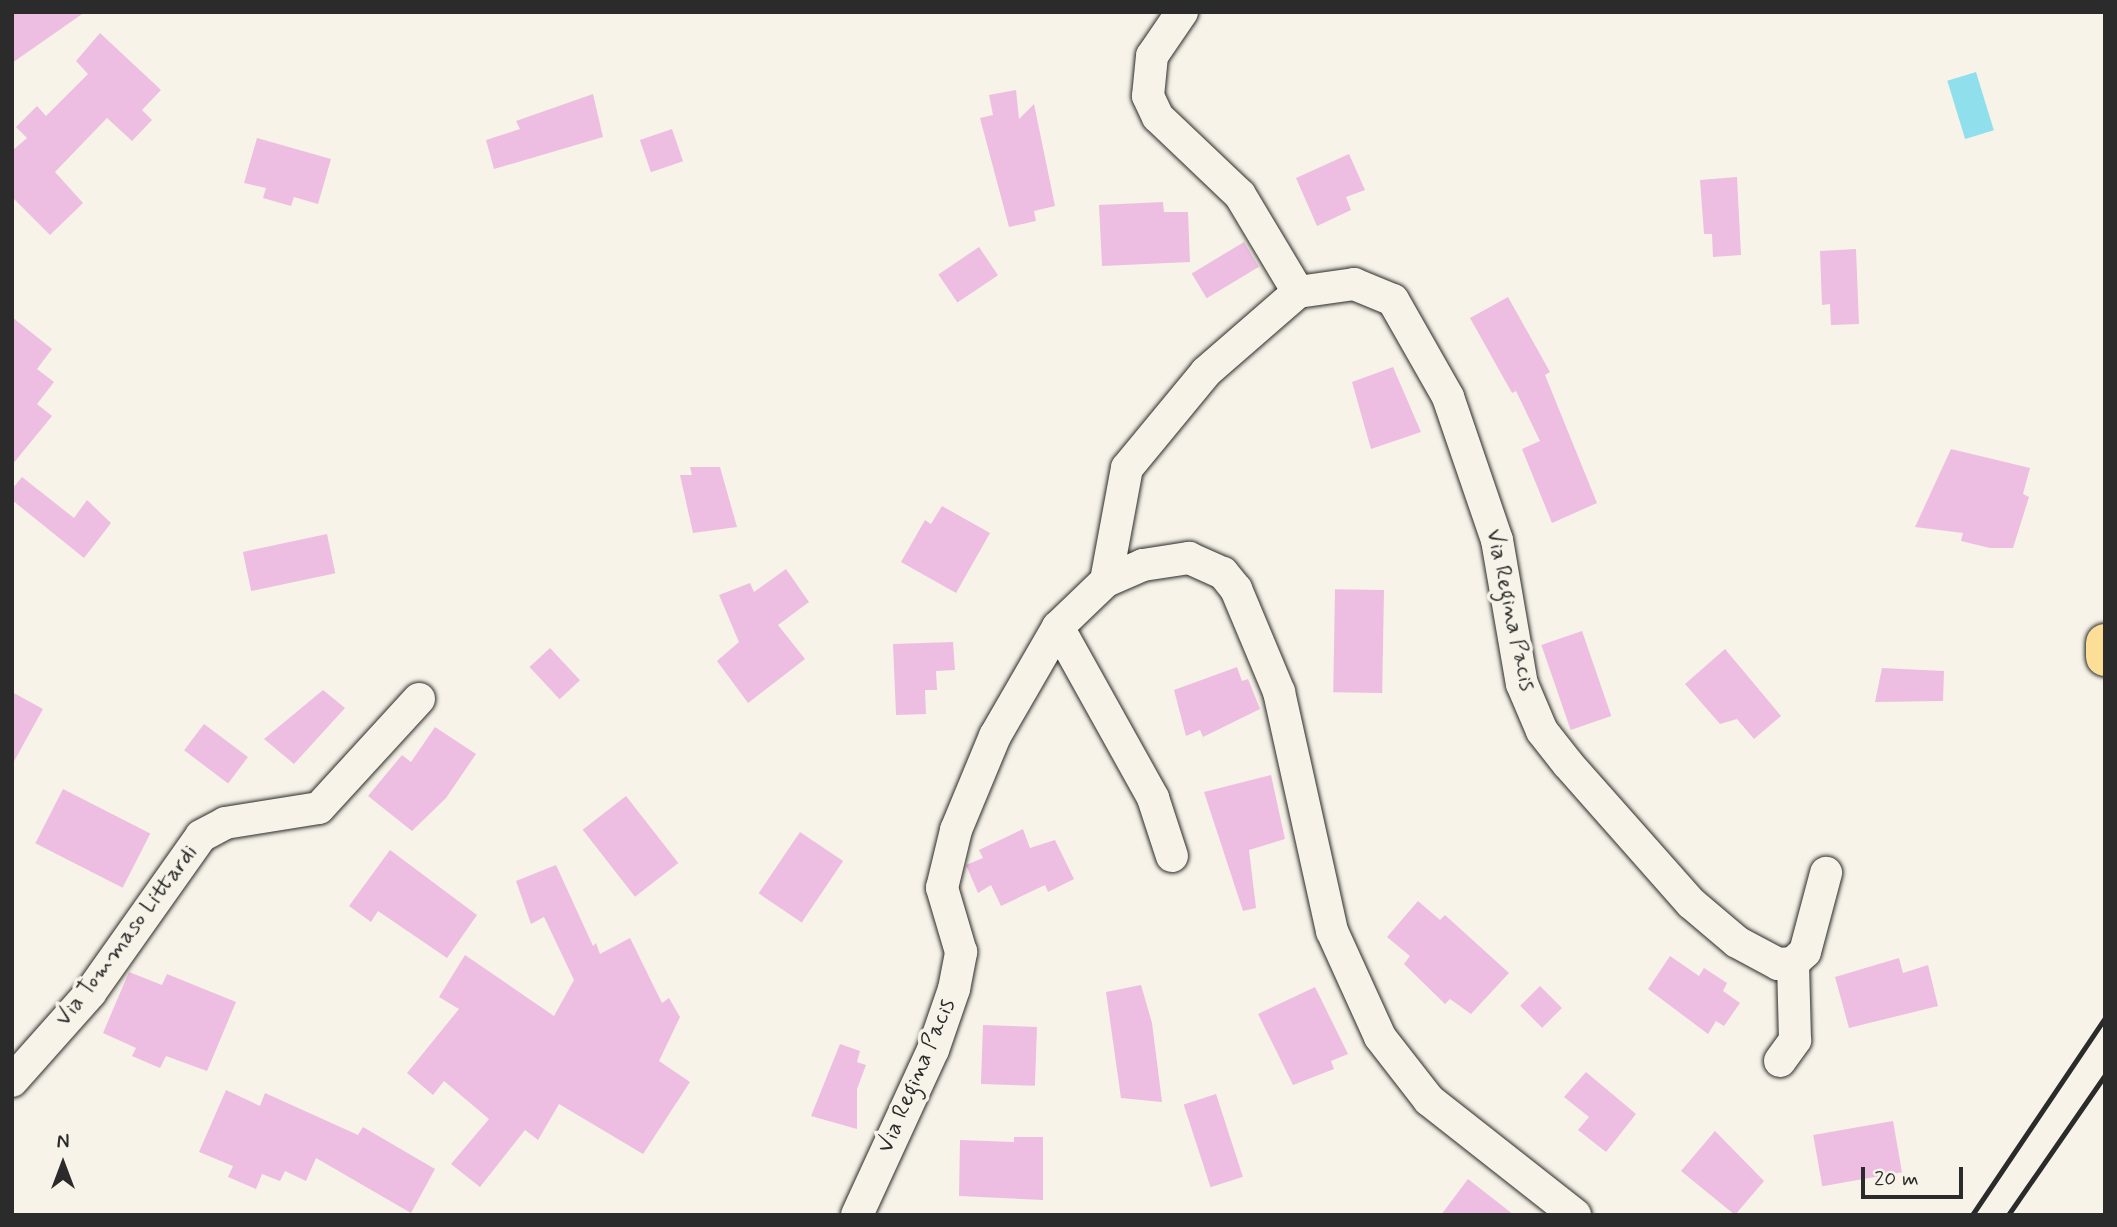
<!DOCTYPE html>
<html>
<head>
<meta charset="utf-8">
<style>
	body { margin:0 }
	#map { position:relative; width:2117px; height:1227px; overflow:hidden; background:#f7f3e8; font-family:Mynerve,sans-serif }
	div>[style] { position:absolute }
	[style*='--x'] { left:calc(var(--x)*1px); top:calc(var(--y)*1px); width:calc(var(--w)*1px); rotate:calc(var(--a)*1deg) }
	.water>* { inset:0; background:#8fdfec; transform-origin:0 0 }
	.building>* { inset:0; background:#edbee1; transform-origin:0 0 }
	.roads { filter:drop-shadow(0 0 2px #2b2b2b) drop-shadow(0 0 2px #2b2b2b) }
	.street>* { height:32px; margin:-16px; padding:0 16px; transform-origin:16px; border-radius:16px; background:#f7f3e8 }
	.highway>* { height:38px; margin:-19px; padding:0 19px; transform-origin:19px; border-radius:19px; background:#fcde96 }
	.rail>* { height:5px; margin:-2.5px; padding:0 2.5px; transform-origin:2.5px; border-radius:2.5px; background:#2b2b2b }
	span { translate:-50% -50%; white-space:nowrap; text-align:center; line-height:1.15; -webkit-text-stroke:7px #f7f3e8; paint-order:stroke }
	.street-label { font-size:23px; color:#2b2b2b }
	.frame { position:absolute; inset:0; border:14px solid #2b2b2b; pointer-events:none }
	.north { position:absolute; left:28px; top:1129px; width:70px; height:70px; -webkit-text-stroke:5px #f7f3e8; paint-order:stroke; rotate:0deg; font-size:19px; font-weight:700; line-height:28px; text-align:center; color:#2b2b2b }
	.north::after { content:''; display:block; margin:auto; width:24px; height:32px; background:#2b2b2b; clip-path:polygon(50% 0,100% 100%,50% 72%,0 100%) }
	.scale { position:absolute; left:1861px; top:1167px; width:102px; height:32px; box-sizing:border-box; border:4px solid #2b2b2b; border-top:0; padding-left:9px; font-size:21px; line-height:24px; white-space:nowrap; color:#2b2b2b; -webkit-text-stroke:5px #f7f3e8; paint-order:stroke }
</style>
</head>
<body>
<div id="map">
	<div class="water">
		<i style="left:1976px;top:72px;width:61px;height:30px;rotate:73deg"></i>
	</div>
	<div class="building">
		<i style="clip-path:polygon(12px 12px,85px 12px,12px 63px)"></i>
		<i style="clip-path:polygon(100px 33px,161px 90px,142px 110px,152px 120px,132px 141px,107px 118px,55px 172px,83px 203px,50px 235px,12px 197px,12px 151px,27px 138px,16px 127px,37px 106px,46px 116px,88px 74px,76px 61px)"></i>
		<i style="clip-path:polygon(1016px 90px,1019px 119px,1034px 104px,1055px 206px,1034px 211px,1036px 221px,1009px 227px,980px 118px,993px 115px,989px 95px)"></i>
		<i style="clip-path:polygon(593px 94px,603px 137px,494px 169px,486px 140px,520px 129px,516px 121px)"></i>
		<i style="left:672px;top:129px;width:34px;height:34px;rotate:71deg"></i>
		<i style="clip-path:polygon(257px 138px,331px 159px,318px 204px,294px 197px,291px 206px,263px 198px,266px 188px,244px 183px)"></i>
		<i style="clip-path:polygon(1349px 154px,1365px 190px,1346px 197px,1351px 210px,1317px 226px,1296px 178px)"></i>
		<i style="clip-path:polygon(1737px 177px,1741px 255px,1713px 257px,1712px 234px,1704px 234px,1700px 180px)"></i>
		<i style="clip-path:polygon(1163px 202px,1164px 212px,1188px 212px,1190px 262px,1102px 266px,1099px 205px)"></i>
		<i style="left:1244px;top:242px;width:29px;height:61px;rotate:59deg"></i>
		<i style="left:979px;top:247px;width:34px;height:49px;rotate:56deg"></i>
		<i style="clip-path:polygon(1856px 249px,1859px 324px,1831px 325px,1830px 304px,1822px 305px,1820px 251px)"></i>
		<i style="clip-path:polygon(1508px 297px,1550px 372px,1545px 375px,1597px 503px,1552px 523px,1522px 449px,1540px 441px,1516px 391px,1512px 393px,1470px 318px)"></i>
		<i style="clip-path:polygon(12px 317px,52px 349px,37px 369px,54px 382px,37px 404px,52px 416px,12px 465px)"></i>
		<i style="clip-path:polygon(1393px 367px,1421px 432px,1371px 449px,1352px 382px)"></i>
		<i style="clip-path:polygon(1951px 449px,2030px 468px,2023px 494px,2029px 497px,2013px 548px,1990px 548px,1961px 541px,1963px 533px,1915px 527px)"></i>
		<i style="clip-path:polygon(690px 467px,720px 467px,737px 527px,693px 533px,680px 475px,692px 475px)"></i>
		<i style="clip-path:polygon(22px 477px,74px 518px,87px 500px,111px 523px,84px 558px,12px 500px,12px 489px)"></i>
		<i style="clip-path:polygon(942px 506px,990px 533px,956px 593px,901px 562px,925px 520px,931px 524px)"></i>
		<i style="left:327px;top:534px;width:40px;height:86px;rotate:78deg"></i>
		<i style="clip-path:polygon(786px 569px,809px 602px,778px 625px,805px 659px,748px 703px,717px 661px,739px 642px,719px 595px,750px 583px,754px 592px)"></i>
		<i style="left:1384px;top:590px;width:103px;height:49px;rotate:91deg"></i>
		<i style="left:1582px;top:631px;width:90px;height:43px;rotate:71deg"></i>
		<i style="clip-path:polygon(953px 642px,955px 670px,936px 671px,937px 690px,925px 690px,926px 714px,896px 715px,893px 644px)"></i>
		<i style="left:550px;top:648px;width:44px;height:28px;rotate:47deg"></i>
		<i style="clip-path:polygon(1725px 649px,1781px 716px,1754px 739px,1737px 719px,1720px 724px,1685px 684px)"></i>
		<i style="clip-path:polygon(1237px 667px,1242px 681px,1248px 679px,1260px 709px,1203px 737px,1200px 730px,1186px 736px,1174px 690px)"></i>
		<i style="clip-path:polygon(1882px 668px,1944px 671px,1943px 701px,1875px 702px)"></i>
		<i style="clip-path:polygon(323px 690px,345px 708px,294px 764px,264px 739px)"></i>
		<i style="clip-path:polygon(12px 692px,43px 709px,12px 765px)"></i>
		<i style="left:204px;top:724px;width:55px;height:33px;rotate:37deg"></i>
		<i style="clip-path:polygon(435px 727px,476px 754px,446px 798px,412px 831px,368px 796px,402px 755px,411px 762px)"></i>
		<i style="clip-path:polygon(1271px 775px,1285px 839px,1249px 850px,1256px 908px,1243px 911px,1204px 792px)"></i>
		<i style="left:63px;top:789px;width:98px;height:61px;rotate:27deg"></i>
		<i style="left:626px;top:796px;width:85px;height:55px;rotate:52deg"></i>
		<i style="clip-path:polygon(1023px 829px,1030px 848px,1055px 840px,1074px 879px,1048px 892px,1045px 885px,1001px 906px,991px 885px,978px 893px,966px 865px,983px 858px,979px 850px)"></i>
		<i style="left:800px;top:832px;width:52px;height:74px;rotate:34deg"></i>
		<i style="clip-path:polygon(390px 850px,477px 915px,447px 958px,378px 911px,371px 922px,349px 906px)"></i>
		<i style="clip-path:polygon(556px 865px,593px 946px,596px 943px,600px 954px,630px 938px,662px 1003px,669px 998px,680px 1017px,659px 1061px,690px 1082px,643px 1154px,559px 1104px,538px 1140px,525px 1130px,480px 1187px,451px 1164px,489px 1119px,444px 1081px,433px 1095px,407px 1073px,459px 1009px,439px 997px,465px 955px,554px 1016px,574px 980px,544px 917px,531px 924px,516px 881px)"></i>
		<i style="clip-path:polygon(1418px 901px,1440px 920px,1445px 915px,1509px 973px,1471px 1014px,1450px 999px,1445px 1004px,1404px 964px,1410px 956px,1387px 937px)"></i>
		<i style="clip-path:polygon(1670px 956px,1699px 976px,1704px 968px,1727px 983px,1723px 991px,1740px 1003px,1724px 1026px,1716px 1021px,1708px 1034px,1648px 989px)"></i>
		<i style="clip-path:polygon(1899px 958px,1903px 973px,1928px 965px,1938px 1006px,1849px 1028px,1835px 977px)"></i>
		<i style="clip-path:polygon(129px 972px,162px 985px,167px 974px,236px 1002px,207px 1071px,166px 1056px,160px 1068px,132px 1056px,136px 1048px,103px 1033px)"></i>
		<i style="clip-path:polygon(1141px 985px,1152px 1023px,1162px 1102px,1121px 1098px,1106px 992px)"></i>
		<i style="left:1540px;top:986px;width:31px;height:28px;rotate:45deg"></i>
		<i style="clip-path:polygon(1315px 987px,1348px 1054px,1331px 1061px,1334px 1069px,1293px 1085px,1258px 1014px)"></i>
		<i style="left:983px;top:1025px;width:54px;height:59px;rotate:2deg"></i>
		<i style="clip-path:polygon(840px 1044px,860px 1051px,857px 1062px,866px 1065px,857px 1089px,857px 1129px,811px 1116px)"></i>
		<i style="clip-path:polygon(1586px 1072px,1636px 1114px,1606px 1152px,1578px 1130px,1589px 1117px,1564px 1097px)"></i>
		<i style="clip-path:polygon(226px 1090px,260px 1106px,265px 1093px,358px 1135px,363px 1127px,435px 1169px,411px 1213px,316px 1158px,306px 1181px,285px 1171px,280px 1181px,262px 1174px,256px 1189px,228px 1177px,233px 1166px,199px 1152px)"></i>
		<i style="left:1216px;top:1094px;width:87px;height:34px;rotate:72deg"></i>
		<i style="left:1893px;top:1121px;width:52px;height:81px;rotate:80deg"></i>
		<i style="clip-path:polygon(1715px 1131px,1764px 1181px,1735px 1215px,1681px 1171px)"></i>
		<i style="clip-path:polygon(1014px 1137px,1043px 1137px,1043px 1200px,959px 1196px,960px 1140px,1014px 1142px)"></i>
		<i style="clip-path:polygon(1468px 1179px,1514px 1215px,1441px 1215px)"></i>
	</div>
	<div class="roads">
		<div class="street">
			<i style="--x:1182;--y:12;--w:53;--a:124.3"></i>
			<i style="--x:1152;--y:56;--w:40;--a:95.7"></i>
			<i style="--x:1148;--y:96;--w:23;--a:65"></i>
			<i style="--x:1158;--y:117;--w:113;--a:43.6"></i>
			<i style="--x:1240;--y:195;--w:113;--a:59.1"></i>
			<i style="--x:1106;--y:581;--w:40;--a:-23.4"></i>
			<i style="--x:1143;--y:565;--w:47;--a:-8.7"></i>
			<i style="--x:1189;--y:558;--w:37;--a:24"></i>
			<i style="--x:1223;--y:573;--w:21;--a:51"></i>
			<i style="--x:1236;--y:589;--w:112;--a:67.3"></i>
			<i style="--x:1279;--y:692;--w:245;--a:77.5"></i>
			<i style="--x:1332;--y:931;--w:116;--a:65.6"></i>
			<i style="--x:1380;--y:1037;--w:80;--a:52.1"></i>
			<i style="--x:1429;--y:1100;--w:186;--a:38.2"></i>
			<i style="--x:1058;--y:627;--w:66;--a:-43.8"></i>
			<i style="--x:1106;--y:581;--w:115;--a:-79.5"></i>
			<i style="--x:1127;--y:468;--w:124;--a:-50.5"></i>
			<i style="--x:1206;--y:372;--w:122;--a:-41"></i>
			<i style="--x:1298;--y:292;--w:57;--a:-8.1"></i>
			<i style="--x:1354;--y:284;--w:42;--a:22.3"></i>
			<i style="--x:1393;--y:300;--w:112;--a:60.4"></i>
			<i style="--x:1448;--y:397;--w:151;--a:71.1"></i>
			<i style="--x:1497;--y:540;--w:146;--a:80.2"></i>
			<i style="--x:1522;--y:684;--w:51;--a:66.9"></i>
			<i style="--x:1542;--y:731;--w:42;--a:51.8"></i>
			<i style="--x:1568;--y:764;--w:186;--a:48.5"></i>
			<i style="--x:1691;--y:903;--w:60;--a:40.3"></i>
			<i style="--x:1737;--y:942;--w:47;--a:28.2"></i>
			<i style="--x:1778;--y:964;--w:15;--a:-4"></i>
			<i style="--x:1793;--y:963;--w:16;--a:-43"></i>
			<i style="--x:1805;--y:952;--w:82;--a:-75.1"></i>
			<i style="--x:1780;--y:1061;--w:26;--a:-54"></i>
			<i style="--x:1795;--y:1040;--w:77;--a:-91.5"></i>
			<i style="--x:12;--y:1081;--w:118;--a:-48.4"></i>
			<i style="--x:90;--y:993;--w:192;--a:-54.7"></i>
			<i style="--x:201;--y:836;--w:27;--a:-28"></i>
			<i style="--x:225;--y:823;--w:95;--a:-9.1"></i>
			<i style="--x:319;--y:808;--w:148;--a:-47.5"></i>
			<i style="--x:857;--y:1215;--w:182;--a:-65.3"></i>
			<i style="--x:933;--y:1050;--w:65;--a:-71"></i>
			<i style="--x:954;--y:989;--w:38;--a:-79"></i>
			<i style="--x:961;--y:952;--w:67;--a:-106.5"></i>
			<i style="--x:942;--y:888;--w:60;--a:-76.4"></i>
			<i style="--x:956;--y:830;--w:102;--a:-67.5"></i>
			<i style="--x:995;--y:736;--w:126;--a:-60"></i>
			<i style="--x:1058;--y:627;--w:196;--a:60.9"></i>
			<i style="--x:1153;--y:798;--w:61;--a:71.9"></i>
		</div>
		<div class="highway">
			<i style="--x:2105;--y:643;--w:14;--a:90"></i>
		</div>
	</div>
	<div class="rail">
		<i style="--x:1972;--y:1215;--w:238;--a:-56"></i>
		<i style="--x:2008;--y:1215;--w:170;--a:-55.3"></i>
	</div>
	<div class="street-label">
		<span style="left:1510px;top:610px;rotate:78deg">Via Regina Pacis</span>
		<span style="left:127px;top:936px;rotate:-53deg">Via Tommaso Littardi</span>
		<span style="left:917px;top:1076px;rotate:-67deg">Via Regina Pacis</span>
	</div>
	<div class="frame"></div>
	<div class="north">N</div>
	<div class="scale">20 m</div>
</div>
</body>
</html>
